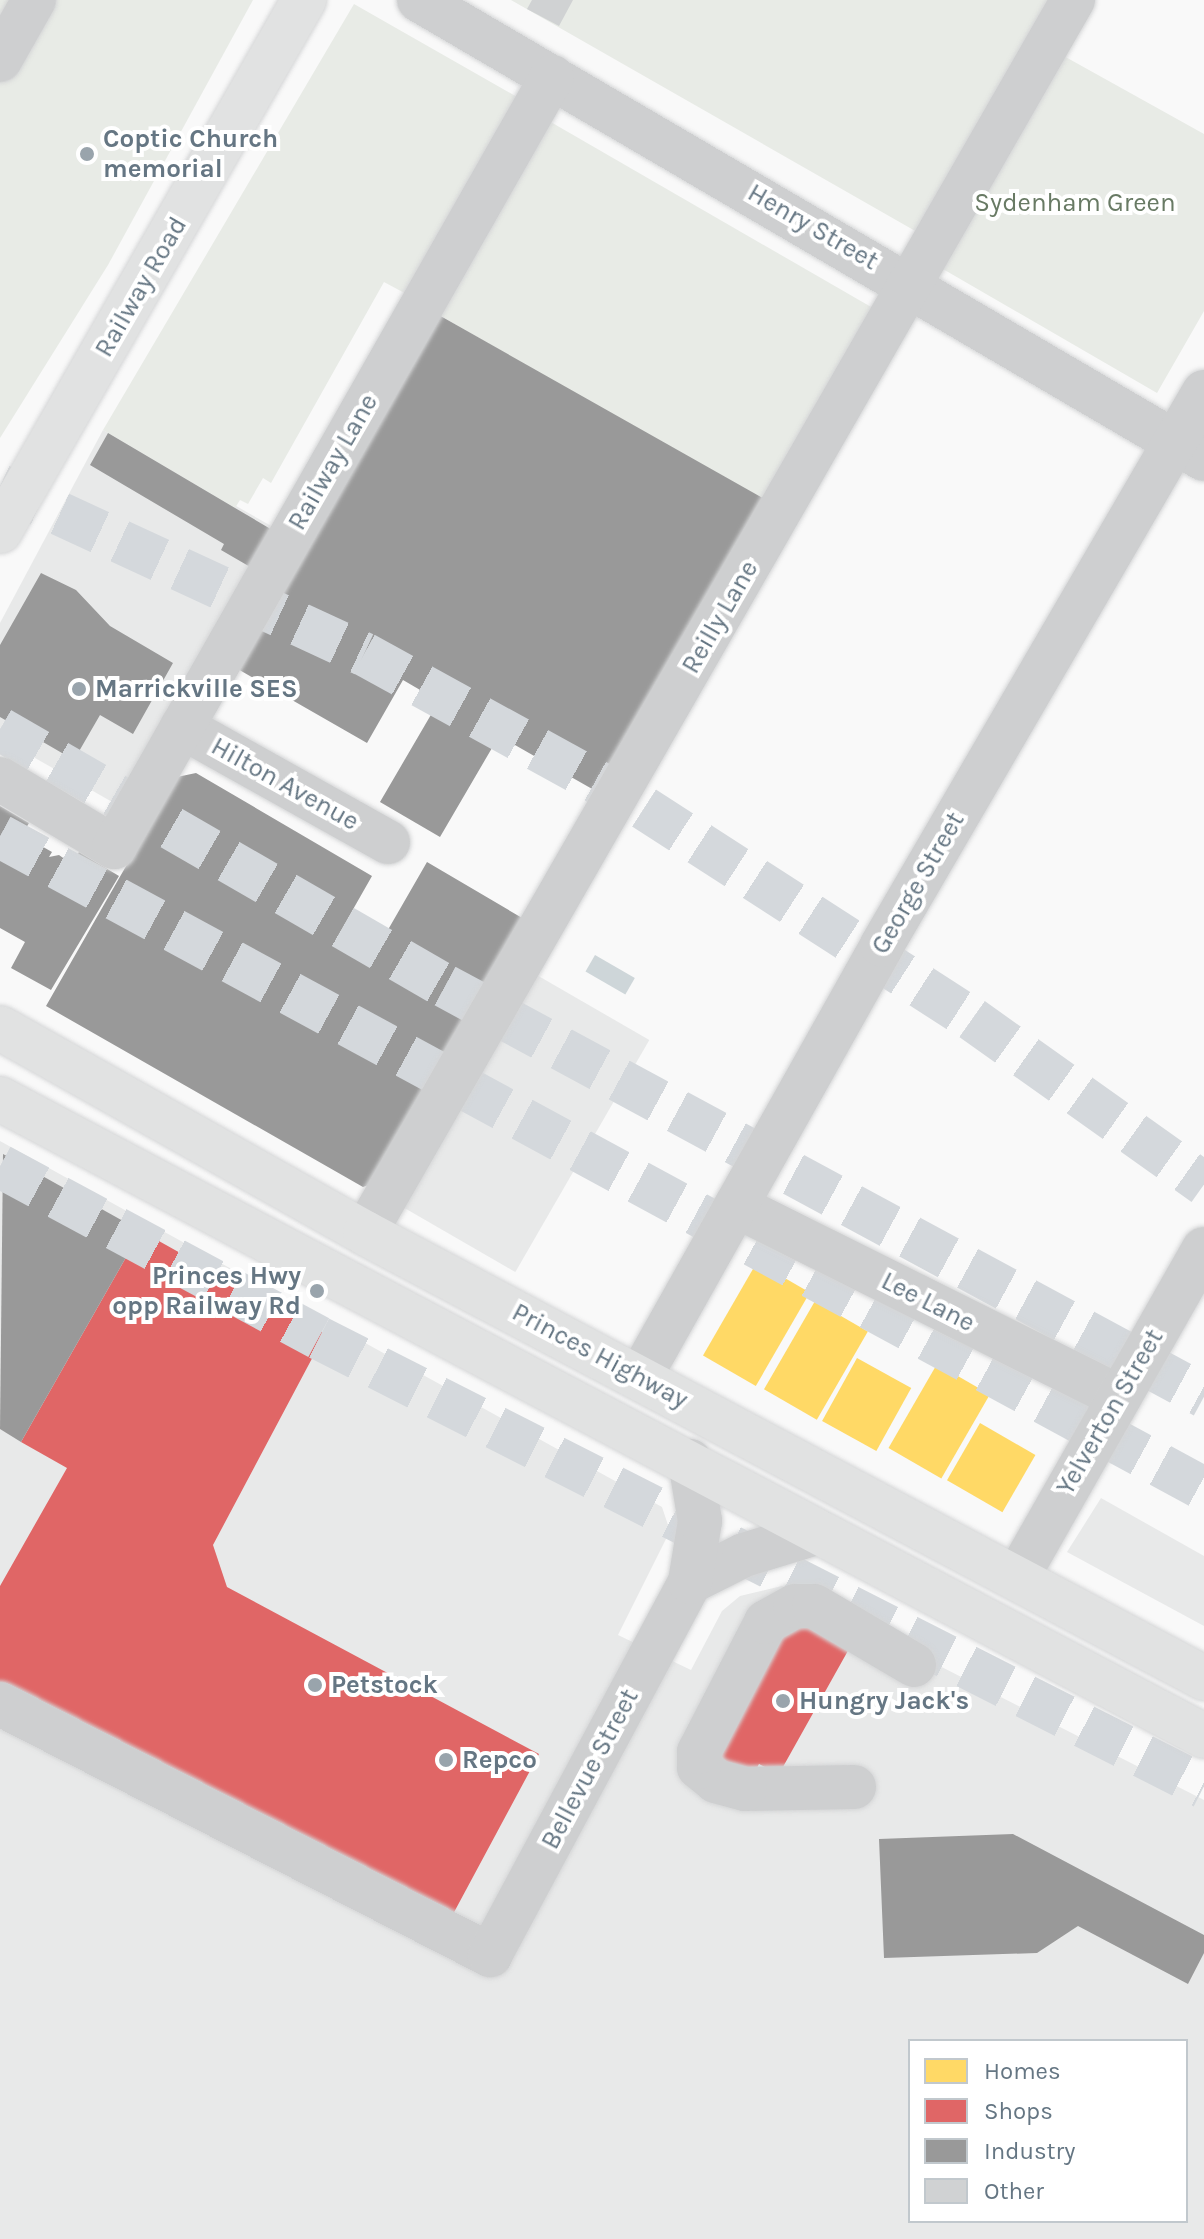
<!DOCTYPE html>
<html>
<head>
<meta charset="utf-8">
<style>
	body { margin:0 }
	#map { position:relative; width:1204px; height:2239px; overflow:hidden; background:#f9f9f9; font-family:Karla,sans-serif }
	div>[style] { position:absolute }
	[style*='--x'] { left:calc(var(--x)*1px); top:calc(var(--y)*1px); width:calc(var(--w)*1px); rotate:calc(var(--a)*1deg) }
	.built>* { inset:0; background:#e8e9e9; transform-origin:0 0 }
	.green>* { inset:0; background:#e8ebe6; transform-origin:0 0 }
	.water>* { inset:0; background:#ced6d9; transform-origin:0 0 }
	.homes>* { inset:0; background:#ffd966; transform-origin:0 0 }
	.shops>* { inset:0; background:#e06666 }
	.industry>* { inset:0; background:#999 }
	.building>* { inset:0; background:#d0d2d3 }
	.highway-tunnel>* { height:44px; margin-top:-22px; transform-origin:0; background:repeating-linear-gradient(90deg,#d4d8dc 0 44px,transparent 0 66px) }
	.roads { filter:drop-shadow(0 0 2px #d5d6d7) drop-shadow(0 0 2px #d5d6d7) }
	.minor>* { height:44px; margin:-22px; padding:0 22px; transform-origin:22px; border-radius:22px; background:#cecfd0 }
	.major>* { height:44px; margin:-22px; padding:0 22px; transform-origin:22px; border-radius:22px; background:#e1e2e2 }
	.highway>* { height:44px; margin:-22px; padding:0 22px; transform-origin:22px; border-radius:22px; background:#e1e2e2 }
	.dots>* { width:22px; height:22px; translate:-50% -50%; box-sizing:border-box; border:4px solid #fff; border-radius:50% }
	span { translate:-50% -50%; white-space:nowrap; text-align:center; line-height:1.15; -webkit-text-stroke:8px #fff; paint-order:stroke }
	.poi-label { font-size:26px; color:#657683; font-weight:700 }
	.left { translate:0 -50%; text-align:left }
	.right { translate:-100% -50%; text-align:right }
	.park-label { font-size:26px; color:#687a64 }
	.street-label { font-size:26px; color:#657683 }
	.legend { position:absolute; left:908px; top:2039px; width:280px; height:184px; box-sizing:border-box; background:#fff; border:2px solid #c1c8cd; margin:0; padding:10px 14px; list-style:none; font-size:24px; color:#657683 }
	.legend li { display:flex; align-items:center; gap:16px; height:40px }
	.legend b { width:40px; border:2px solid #c1c8cd }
</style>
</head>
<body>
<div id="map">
	<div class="built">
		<i style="clip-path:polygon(103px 430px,280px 531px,121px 807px,0 738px,0 623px)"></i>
		<i style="left:535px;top:974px;width:132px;height:268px;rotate:30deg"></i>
		<i style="clip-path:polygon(evenodd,0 1141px,662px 1507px,670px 1531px,618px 1635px,691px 1670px,722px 1611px,740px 1596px,782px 1586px,1204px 1800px,1204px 2239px,0 2239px,0 1141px,910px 2041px,1186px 2041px,1186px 2221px,910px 2221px,910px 2041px)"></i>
		<i style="clip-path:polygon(1101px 1498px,1204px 1556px,1204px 1626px,1067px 1552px)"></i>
	</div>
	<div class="green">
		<i style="clip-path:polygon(0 0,253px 0,108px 265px,0 438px)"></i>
		<i style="clip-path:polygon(511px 0,1090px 0,1062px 55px,1204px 134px,1204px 311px,1157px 393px,936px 265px,945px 248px)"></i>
		<i style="clip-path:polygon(354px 4px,524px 101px,410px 296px,384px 282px,271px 483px,263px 478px,248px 504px,240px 500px,235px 508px,103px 430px)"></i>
		<i style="left:549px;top:121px;width:380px;height:223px;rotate:30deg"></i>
	</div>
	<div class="water">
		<i style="left:595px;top:955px;width:46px;height:19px;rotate:30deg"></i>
	</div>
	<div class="homes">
		<i style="left:757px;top:1262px;width:61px;height:108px;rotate:30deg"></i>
		<i style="left:815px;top:1301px;width:61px;height:102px;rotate:30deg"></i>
		<i style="left:857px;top:1358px;width:62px;height:72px;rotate:29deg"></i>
		<i style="left:937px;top:1364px;width:61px;height:97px;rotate:30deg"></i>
		<i style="left:980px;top:1423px;width:64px;height:66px;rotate:30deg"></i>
	</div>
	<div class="shops">
		<i style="clip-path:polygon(141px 1231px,325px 1334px,213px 1545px,227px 1587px,539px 1754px,452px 1916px,0 1686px,0 1586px,67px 1468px,21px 1442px)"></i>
		<i style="clip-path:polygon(787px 1622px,854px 1640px,779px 1774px,759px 1764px,749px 1782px,714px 1763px)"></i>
	</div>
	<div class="industry">
		<i style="clip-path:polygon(437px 314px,766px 500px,601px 794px,499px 736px,440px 837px,380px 802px,439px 701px,403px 680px,367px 743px,236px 668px)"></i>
		<i style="clip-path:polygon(108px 433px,274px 531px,252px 568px,221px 550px,224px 544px,90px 465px)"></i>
		<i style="clip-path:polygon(41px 573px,76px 590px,110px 626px,173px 663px,133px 734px,100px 715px,74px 760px,0 717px,0 645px)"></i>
		<i style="clip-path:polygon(196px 773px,372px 876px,335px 941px,370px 961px,427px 862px,529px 922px,377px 1182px,363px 1187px,46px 1006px,177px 777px)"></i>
		<i style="clip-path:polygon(0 806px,29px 823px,22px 835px,52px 852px,49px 857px,59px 855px,73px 865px,79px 852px,119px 876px,51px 990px,11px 968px,25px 942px,0 928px)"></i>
		<i style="clip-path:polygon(3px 1154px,141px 1231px,21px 1442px,0 1429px)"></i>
		<i style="clip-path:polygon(1013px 1834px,1204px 1935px,1204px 1953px,1188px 1984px,1078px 1926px,1037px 1953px,884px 1958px,879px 1839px)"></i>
	</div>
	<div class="building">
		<i style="clip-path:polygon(532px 0,573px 0,559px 26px,527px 9px)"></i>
	</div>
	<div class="highway-tunnel">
		<i style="--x:0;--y:486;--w:401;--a:24.8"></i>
		<i style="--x:364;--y:654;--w:320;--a:28.8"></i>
		<i style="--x:644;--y:808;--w:390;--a:32.8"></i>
		<i style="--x:972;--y:1019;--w:285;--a:35.4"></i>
		<i style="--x:0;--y:729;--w:514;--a:30.01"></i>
		<i style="--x:445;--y:986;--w:863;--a:28.38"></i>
		<i style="--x:0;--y:836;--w:1370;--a:28.47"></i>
		<i style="--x:0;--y:1166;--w:362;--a:28.3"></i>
		<i style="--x:319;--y:1338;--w:992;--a:26.9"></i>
	</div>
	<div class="roads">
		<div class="minor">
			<i style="--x:419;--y:0;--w:909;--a:30.32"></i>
			<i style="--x:0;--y:60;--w:69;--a:-60.5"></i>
			<i style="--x:182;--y:727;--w:236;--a:29.2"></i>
			<i style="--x:0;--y:779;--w:133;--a:30.8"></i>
			<i style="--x:114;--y:847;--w:886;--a:-60.37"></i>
			<i style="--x:736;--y:1206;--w:428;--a:26.5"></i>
			<i style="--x:365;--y:1233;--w:1422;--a:-60.14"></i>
			<i style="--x:640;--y:1377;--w:495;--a:-60.7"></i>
			<i style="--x:882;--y:945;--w:640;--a:-59.79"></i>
			<i style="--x:1018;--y:1576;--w:376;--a:-60.4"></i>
			<i style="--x:690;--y:1582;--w:60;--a:-26.6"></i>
			<i style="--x:744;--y:1555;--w:78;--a:-17"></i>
			<i style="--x:0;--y:1704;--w:551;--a:27.12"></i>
			<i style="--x:490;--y:1955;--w:423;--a:-61.8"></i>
			<i style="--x:690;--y:1582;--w:62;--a:-80.7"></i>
			<i style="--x:700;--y:1521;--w:61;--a:-99.5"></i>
			<i style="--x:854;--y:1787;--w:109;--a:178.9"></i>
			<i style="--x:745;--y:1789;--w:30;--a:-165"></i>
			<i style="--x:716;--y:1781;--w:22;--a:-141"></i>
			<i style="--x:699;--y:1767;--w:15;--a:-90"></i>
			<i style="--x:699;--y:1752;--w:146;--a:-62.7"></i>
			<i style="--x:766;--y:1622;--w:33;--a:-29"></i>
			<i style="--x:795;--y:1606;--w:19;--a:0"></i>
			<i style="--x:814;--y:1606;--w:116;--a:30.5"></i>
		</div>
		<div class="major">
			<i style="--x:0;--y:531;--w:612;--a:-60.21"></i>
		</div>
		<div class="highway">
			<i style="--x:0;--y:1028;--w:419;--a:29.3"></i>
			<i style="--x:365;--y:1233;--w:950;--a:27.94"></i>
			<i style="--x:0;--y:1099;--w:1362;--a:27.88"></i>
		</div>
	</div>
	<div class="dots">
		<i style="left:87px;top:154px;background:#99a4ac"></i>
		<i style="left:79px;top:689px;background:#99a4ac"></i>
		<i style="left:317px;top:1291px;background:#99a4ac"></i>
		<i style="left:315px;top:1685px;background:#99a4ac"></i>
		<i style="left:783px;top:1701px;background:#99a4ac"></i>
		<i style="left:446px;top:1760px;background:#99a4ac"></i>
	</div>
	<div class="poi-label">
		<span class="left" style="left:103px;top:154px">Coptic Church<br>memorial</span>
		<span class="left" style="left:95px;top:689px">Marrickville SES</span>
		<span class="right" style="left:301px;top:1291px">Princes Hwy<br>opp Railway Rd</span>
		<span class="left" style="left:331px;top:1685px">Petstock</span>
		<span class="left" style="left:799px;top:1701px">Hungry Jack's</span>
		<span class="left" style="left:462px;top:1760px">Repco</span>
	</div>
	<div class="park-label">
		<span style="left:1075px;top:203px">Sydenham Green</span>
	</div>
	<div class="street-label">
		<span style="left:813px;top:227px;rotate:30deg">Henry Street</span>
		<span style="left:141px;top:287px;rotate:-60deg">Railway Road</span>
		<span style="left:333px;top:462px;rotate:-60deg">Railway Lane</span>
		<span style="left:720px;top:617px;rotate:-60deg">Reilly Lane</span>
		<span style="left:285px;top:784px;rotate:29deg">Hilton Avenue</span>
		<span style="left:918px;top:883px;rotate:-60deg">George Street</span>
		<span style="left:928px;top:1302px;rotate:27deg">Lee Lane</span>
		<span style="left:600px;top:1356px;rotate:28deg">Princes Highway</span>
		<span style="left:1110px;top:1412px;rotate:-60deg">Yelverton Street</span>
		<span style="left:590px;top:1769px;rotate:-62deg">Bellevue Street</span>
	</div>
	<ul class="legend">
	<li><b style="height:22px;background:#ffd966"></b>Homes</li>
	<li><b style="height:22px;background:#e06666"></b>Shops</li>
	<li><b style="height:22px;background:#999"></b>Industry</li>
	<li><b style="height:22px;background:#d0d2d3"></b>Other</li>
	</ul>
</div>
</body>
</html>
